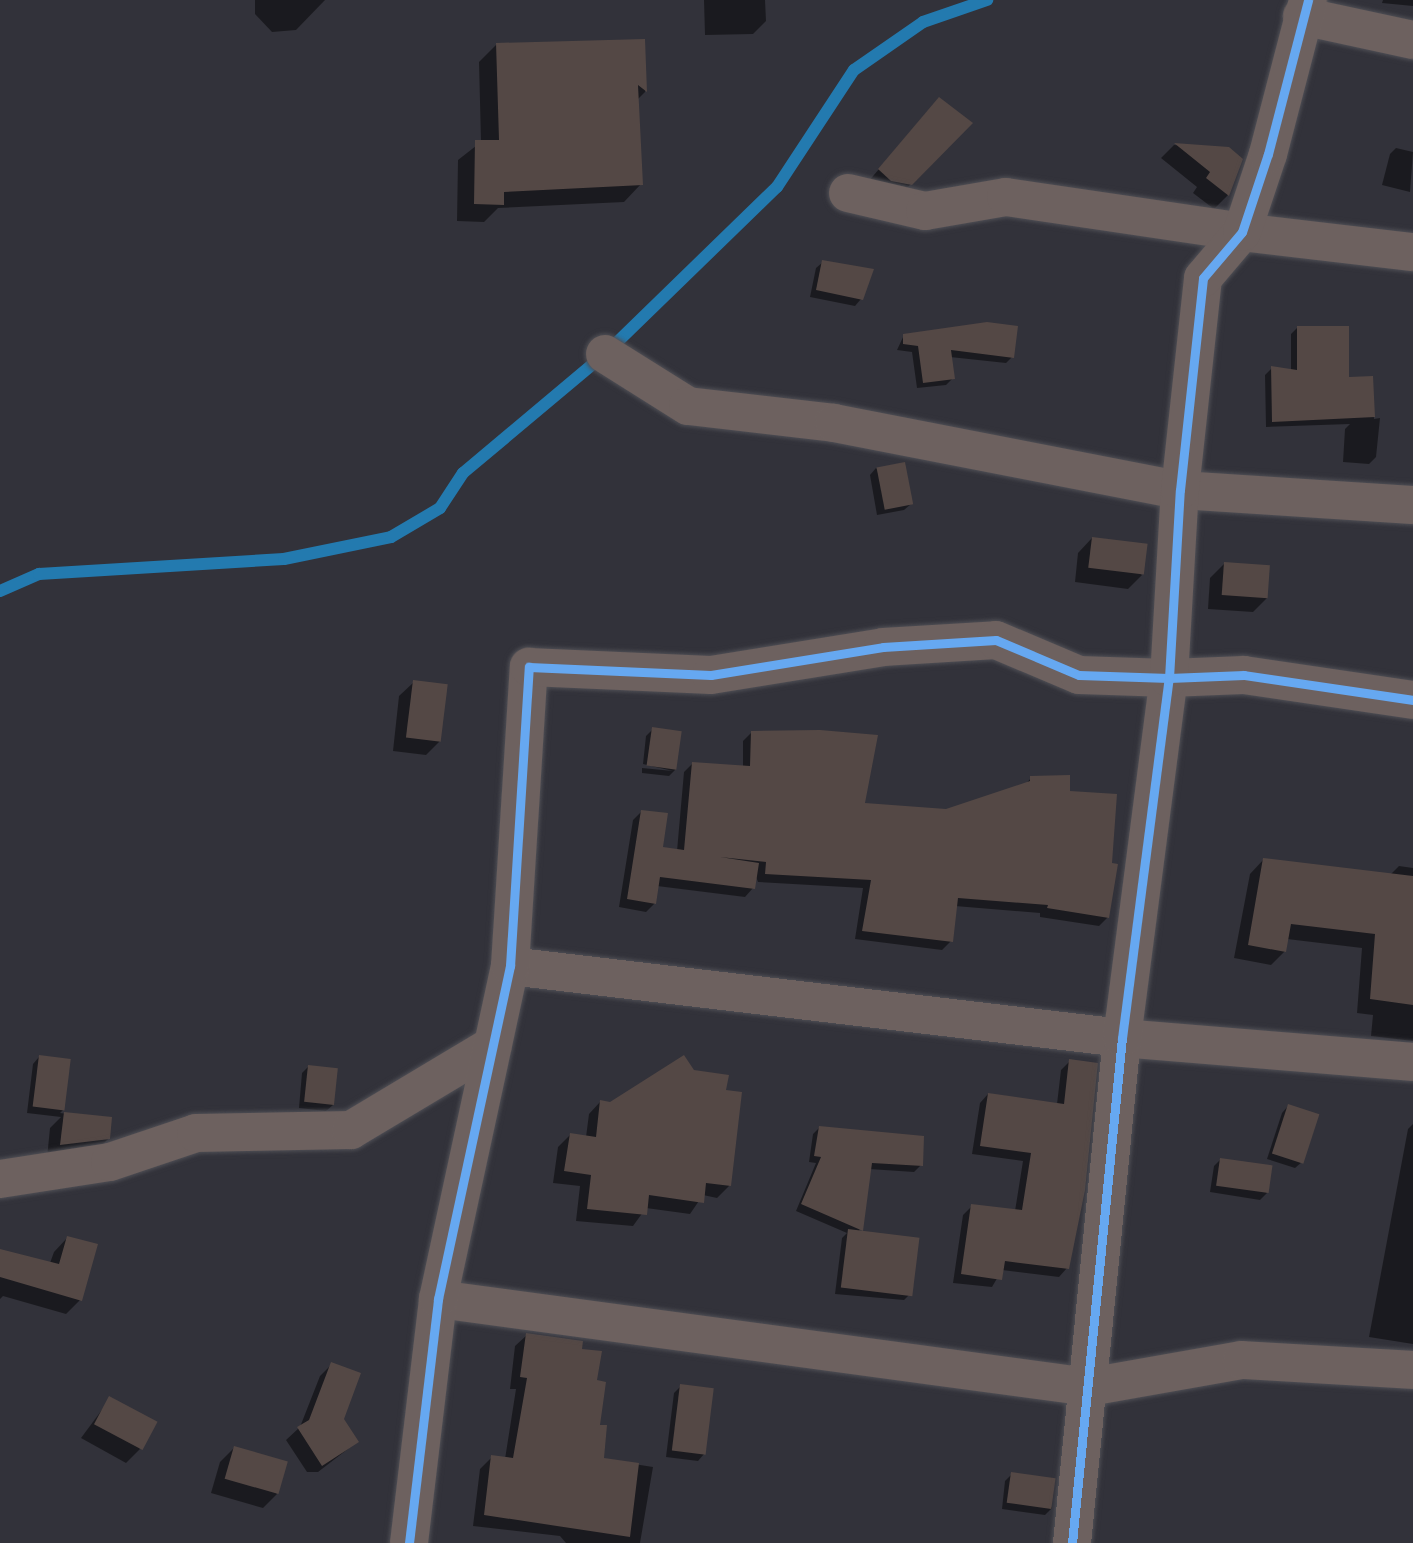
<!DOCTYPE html>
<html>
<head>
<meta charset="utf-8">
<style>
	body { margin:0 }
	#map { position:relative; width:1413px; height:1543px; overflow:hidden; background:#32323a; font-family:Poppins,sans-serif }
	div>[style] { position:absolute }
	[style*='--x'] { left:calc(var(--x)*1px); top:calc(var(--y)*1px); width:calc(var(--w)*1px); rotate:calc(var(--a)*1deg) }
	.shadow>* { inset:0; background:#0007 }
	.stream>* { height:12px; margin:-6px; padding:0 6px; transform-origin:6px; border-radius:6px; background:#237aaf }
	.building>* { inset:0; background:#544845; transform-origin:0 0 }
	.roads { filter:drop-shadow(0 0 2px #4f4f55) drop-shadow(0 0 2px #4f4f55) }
	.minor>* { height:38px; margin:-19px; padding:0 19px; transform-origin:19px; border-radius:19px; background:#6d615f }
	.cycleway>* { height:9px; margin:-4.5px; padding:0 4.5px; transform-origin:4.5px; border-radius:4.5px; background:#66a8f1 }
	span { translate:-50% -50%; white-space:nowrap; text-align:center; line-height:1.15; -webkit-text-stroke:7px #252533; paint-order:stroke }
</style>
</head>
<body>
<div id="map">
	<div class="shadow">
		<i style="clip-path:polygon(325px 0,296px 30px,272px 32px,255px 14px,255px 0)"></i>
		<i style="clip-path:polygon(704px 0,765px 0,766px 21px,753px 34px,705px 35px)"></i>
		<i style="clip-path:polygon(1383px 0,1413px 0,1413px 6px,1382px 3px)"></i>
		<i style="clip-path:polygon(644px 41px,645px 92px,637px 100px,641px 184px,624px 202px,498px 208px,484px 222px,457px 221px,458px 160px,481px 142px,479px 62px,497px 44px)"></i>
		<i style="clip-path:polygon(928px 111px,971px 123px,899px 196px,868px 182px)"></i>
		<i style="clip-path:polygon(1174px 145px,1228px 149px,1241px 159px,1228px 195px,1214px 209px,1193px 193px,1197px 187px,1161px 158px)"></i>
		<i style="clip-path:polygon(1396px 148px,1413px 152px,1410px 192px,1382px 185px,1390px 154px)"></i>
		<i style="clip-path:polygon(823px 262px,861px 299px,855px 306px,810px 297px,816px 268px)"></i>
		<i style="clip-path:polygon(1297px 328px,1348px 379px,1372px 378px,1374px 419px,1380px 418px,1376px 457px,1369px 464px,1343px 462px,1345px 429px,1350px 424px,1266px 427px,1265px 375px,1272px 368px,1291px 371px,1291px 334px)"></i>
		<i style="clip-path:polygon(904px 335px,1012px 357px,1006px 363px,950px 357px,953px 378px,946px 385px,917px 388px,912px 352px,897px 350px)"></i>
		<i style="clip-path:polygon(876px 468px,911px 504px,904px 510px,877px 515px,870px 475px)"></i>
		<i style="clip-path:polygon(1092px 538px,1142px 575px,1128px 589px,1075px 582px,1078px 553px)"></i>
		<i style="clip-path:polygon(1224px 564px,1267px 598px,1253px 612px,1208px 609px,1210px 578px)"></i>
		<i style="clip-path:polygon(414px 682px,440px 741px,426px 755px,393px 751px,399px 696px)"></i>
		<i style="clip-path:polygon(653px 729px,676px 769px,669px 776px,642px 773px,642px 768px,673px 771px,643px 764px,646px 736px)"></i>
		<i style="clip-path:polygon(751px 733px,863px 805px,946px 811px,1025px 785px,1031px 778px,1068px 792px,1108px 917px,1099px 926px,1040px 917px,1040px 913px,955px 906px,951px 941px,942px 950px,855px 939px,863px 888px,758px 882px,755px 874px,753px 888px,745px 897px,657px 886px,655px 903px,646px 912px,619px 907px,633px 820px,642px 811px,662px 848px,677px 851px,684px 772px,693px 763px,743px 768px,743px 741px)"></i>
		<i style="clip-path:polygon(1264px 859px,1390px 875px,1399px 866px,1413px 868px,1413px 1041px,1371px 1036px,1373px 1015px,1357px 1013px,1362px 948px,1287px 939px,1285px 951px,1271px 965px,1234px 958px,1250px 874px)"></i>
		<i style="clip-path:polygon(39px 1057px,63px 1110px,60px 1113px,110px 1119px,109px 1138px,95px 1152px,47px 1158px,50px 1128px,61px 1117px,27px 1113px,33px 1064px)"></i>
		<i style="clip-path:polygon(1070px 1061px,1067px 1268px,1059px 1277px,1002px 1270px,992px 1287px,953px 1283px,963px 1215px,972px 1206px,1015px 1211px,1023px 1161px,972px 1154px,980px 1103px,988px 1094px,1057px 1104px,1061px 1070px)"></i>
		<i style="clip-path:polygon(308px 1067px,333px 1105px,326px 1111px,299px 1108px,302px 1073px)"></i>
		<i style="clip-path:polygon(693px 1072px,724px 1091px,729px 1186px,717px 1198px,703px 1195px,690px 1214px,646px 1208px,633px 1226px,576px 1221px,580px 1186px,553px 1183px,558px 1147px,570px 1135px,586px 1137px,589px 1114px,600px 1102px,611px 1103px)"></i>
		<i style="clip-path:polygon(1288px 1106px,1302px 1162px,1295px 1168px,1267px 1159px,1282px 1113px)"></i>
		<i style="clip-path:polygon(1413px 1124px,1413px 1344px,1369px 1337px,1408px 1129px)"></i>
		<i style="clip-path:polygon(819px 1128px,921px 1165px,914px 1172px,869px 1169px,859px 1233px,910px 1294px,904px 1300px,835px 1294px,842px 1238px,847px 1233px,796px 1211px,816px 1163px,809px 1162px,813px 1134px)"></i>
		<i style="clip-path:polygon(1221px 1159px,1267px 1193px,1260px 1200px,1210px 1192px,1214px 1166px)"></i>
		<i style="clip-path:polygon(68px 1237px,80px 1300px,66px 1314px,3px 1296px,0 1299px,0 1251px,50px 1263px,54px 1252px)"></i>
		<i style="clip-path:polygon(527px 1335px,580px 1350px,595px 1382px,602px 1459px,653px 1467px,640px 1543px,566px 1543px,560px 1536px,473px 1526px,480px 1469px,492px 1457px,505px 1459px,516px 1389px,510px 1389px,515px 1346px)"></i>
		<i style="clip-path:polygon(332px 1364px,342px 1419px,357px 1442px,318px 1472px,307px 1472px,286px 1440px,300px 1427px,320px 1376px)"></i>
		<i style="clip-path:polygon(681px 1386px,704px 1454px,698px 1461px,666px 1457px,674px 1393px)"></i>
		<i style="clip-path:polygon(110px 1399px,140px 1449px,126px 1463px,81px 1438px)"></i>
		<i style="clip-path:polygon(234px 1448px,277px 1494px,263px 1508px,211px 1493px,220px 1462px)"></i>
		<i style="clip-path:polygon(1012px 1474px,1052px 1508px,1045px 1515px,1002px 1509px,1005px 1481px)"></i>
	</div>
	<div class="stream">
		<i style="--x:0;--y:591;--w:43;--a:-23.6"></i>
		<i style="--x:39;--y:574;--w:245;--a:-3.5"></i>
		<i style="--x:284;--y:559;--w:109;--a:-11.6"></i>
		<i style="--x:391;--y:537;--w:57;--a:-30.6"></i>
		<i style="--x:440;--y:508;--w:42;--a:-56.7"></i>
		<i style="--x:463;--y:473;--w:185;--a:-40"></i>
		<i style="--x:605;--y:354;--w:240;--a:-44.2"></i>
		<i style="--x:777;--y:187;--w:140;--a:-56.7"></i>
		<i style="--x:854;--y:70;--w:84;--a:-34.8"></i>
		<i style="--x:923;--y:22;--w:68;--a:-19"></i>
	</div>
	<div class="building">
		<i style="clip-path:polygon(645px 39px,647px 92px,638px 85px,643px 185px,504px 192px,504px 205px,474px 204px,475px 140px,499px 140px,496px 43px)"></i>
		<i style="clip-path:polygon(939px 97px,973px 123px,912px 185px,891px 181px,878px 169px)"></i>
		<i style="clip-path:polygon(1174px 143px,1229px 147px,1243px 159px,1229px 196px,1206px 178px,1210px 172px)"></i>
		<i style="clip-path:polygon(822px 260px,874px 269px,863px 300px,816px 290px)"></i>
		<i style="clip-path:polygon(987px 322px,1018px 326px,1014px 358px,951px 350px,955px 379px,923px 383px,918px 346px,903px 344px,903px 334px)"></i>
		<i style="clip-path:polygon(1297px 326px,1349px 326px,1349px 377px,1373px 376px,1375px 417px,1272px 422px,1271px 366px,1297px 370px)"></i>
		<i style="left:905px;top:462px;width:43px;height:29px;rotate:79deg"></i>
		<i style="left:1092px;top:537px;width:56px;height:31px;rotate:7deg"></i>
		<i style="left:1224px;top:562px;width:46px;height:33px;rotate:4deg"></i>
		<i style="left:413px;top:680px;width:35px;height:58px;rotate:7deg"></i>
		<i style="left:652px;top:727px;width:30px;height:39px;rotate:8deg"></i>
		<i style="clip-path:polygon(820px 730px,878px 735px,865px 803px,946px 809px,1030px 781px,1030px 776px,1070px 775px,1070px 791px,1117px 794px,1112px 863px,1118px 864px,1109px 918px,1047px 908px,1048px 905px,958px 898px,953px 942px,862px 931px,871px 880px,765px 874px,766px 862px,720px 857px,759px 863px,755px 889px,660px 877px,656px 904px,627px 899px,641px 810px,668px 813px,663px 847px,684px 850px,692px 762px,750px 766px,751px 731px)"></i>
		<i style="clip-path:polygon(1263px 858px,1413px 876px,1413px 1005px,1370px 999px,1375px 934px,1291px 924px,1286px 952px,1248px 945px)"></i>
		<i style="left:39px;top:1055px;width:32px;height:52px;rotate:7deg"></i>
		<i style="clip-path:polygon(684px 1055px,694px 1070px,729px 1075px,726px 1090px,742px 1092px,731px 1186px,706px 1183px,704px 1203px,649px 1195px,647px 1215px,587px 1209px,591px 1175px,564px 1171px,570px 1133px,596px 1137px,600px 1100px,610px 1102px)"></i>
		<i style="clip-path:polygon(1069px 1059px,1098px 1063px,1085px 1190px,1069px 1269px,1005px 1261px,1002px 1280px,961px 1274px,971px 1204px,1022px 1210px,1031px 1153px,980px 1146px,988px 1093px,1064px 1104px)"></i>
		<i style="left:308px;top:1065px;width:30px;height:37px;rotate:6deg"></i>
		<i style="left:1288px;top:1104px;width:33px;height:52px;rotate:18deg"></i>
		<i style="clip-path:polygon(64px 1112px,112px 1117px,110px 1139px,60px 1145px)"></i>
		<i style="clip-path:polygon(819px 1126px,924px 1136px,923px 1166px,872px 1163px,863px 1231px,801px 1204px,821px 1157px,814px 1156px)"></i>
		<i style="left:1220px;top:1158px;width:53px;height:28px;rotate:8deg"></i>
		<i style="left:848px;top:1229px;width:72px;height:59px;rotate:7deg"></i>
		<i style="clip-path:polygon(67px 1236px,98px 1244px,82px 1301px,0 1277px,0 1249px,59px 1264px)"></i>
		<i style="clip-path:polygon(526px 1333px,583px 1341px,582px 1349px,602px 1351px,597px 1380px,606px 1382px,600px 1425px,607px 1425px,604px 1458px,639px 1463px,630px 1537px,484px 1515px,491px 1455px,513px 1458px,527px 1378px,520px 1377px)"></i>
		<i style="clip-path:polygon(331px 1362px,361px 1373px,344px 1419px,359px 1442px,322px 1466px,297px 1427px,309px 1420px)"></i>
		<i style="left:680px;top:1384px;width:34px;height:67px;rotate:7deg"></i>
		<i style="left:109px;top:1396px;width:55px;height:32px;rotate:28deg"></i>
		<i style="left:234px;top:1446px;width:56px;height:34px;rotate:16deg"></i>
		<i style="left:1011px;top:1472px;width:45px;height:31px;rotate:8deg"></i>
	</div>
	<div class="roads">
		<div class="minor">
			<i style="--x:1302;--y:16;--w:114;--a:12.2"></i>
			<i style="--x:848;--y:193;--w:79;--a:13.2"></i>
			<i style="--x:925;--y:211;--w:82;--a:-9.8"></i>
			<i style="--x:1006;--y:197;--w:239;--a:8.4"></i>
			<i style="--x:1242;--y:232;--w:172;--a:6.7"></i>
			<i style="--x:605;--y:354;--w:98;--a:32.1"></i>
			<i style="--x:688;--y:406;--w:147;--a:6.6"></i>
			<i style="--x:834;--y:423;--w:352;--a:11"></i>
			<i style="--x:1180;--y:490;--w:233;--a:3.7"></i>
			<i style="--x:510;--y:966;--w:616;--a:6.71"></i>
			<i style="--x:1122;--y:1038;--w:292;--a:4.7"></i>
			<i style="--x:0;--y:1179;--w:111;--a:-8.8"></i>
			<i style="--x:110;--y:1162;--w:91;--a:-18.6"></i>
			<i style="--x:196;--y:1133;--w:155;--a:-1.1"></i>
			<i style="--x:351;--y:1130;--w:165;--a:-30.9"></i>
			<i style="--x:438;--y:1299;--w:657;--a:7.7"></i>
			<i style="--x:1089;--y:1387;--w:155;--a:-10"></i>
			<i style="--x:1242;--y:1360;--w:171;--a:3.3"></i>
			<i style="--x:409;--y:1543;--w:246;--a:-83.2"></i>
			<i style="--x:438;--y:1299;--w:341;--a:-77.8"></i>
			<i style="--x:510;--y:966;--w:300;--a:-86.4"></i>
			<i style="--x:529;--y:667;--w:182;--a:2.5"></i>
			<i style="--x:711;--y:675;--w:174;--a:-9.2"></i>
			<i style="--x:883;--y:647;--w:113;--a:-3.5"></i>
			<i style="--x:996;--y:640;--w:90;--a:22.9"></i>
			<i style="--x:1079;--y:675;--w:90;--a:1.9"></i>
			<i style="--x:1169;--y:678;--w:75;--a:-2.3"></i>
			<i style="--x:1244;--y:675;--w:171;--a:8.4"></i>
			<i style="--x:1072;--y:1543;--w:507;--a:-84.35"></i>
			<i style="--x:1122;--y:1038;--w:363;--a:-82.6"></i>
			<i style="--x:1169;--y:678;--w:188;--a:-86.7"></i>
			<i style="--x:1180;--y:490;--w:213;--a:-83.8"></i>
			<i style="--x:1203;--y:278;--w:60;--a:-49.7"></i>
			<i style="--x:1242;--y:232;--w:82;--a:-71.6"></i>
			<i style="--x:1268;--y:154;--w:159;--a:-75.4"></i>
		</div>
	</div>
	<div class="cycleway">
		<i style="--x:409;--y:1543;--w:246;--a:-83.2"></i>
		<i style="--x:438;--y:1299;--w:341;--a:-77.8"></i>
		<i style="--x:510;--y:966;--w:300;--a:-86.4"></i>
		<i style="--x:529;--y:667;--w:182;--a:2.5"></i>
		<i style="--x:711;--y:675;--w:174;--a:-9.2"></i>
		<i style="--x:883;--y:647;--w:113;--a:-3.5"></i>
		<i style="--x:996;--y:640;--w:90;--a:22.9"></i>
		<i style="--x:1079;--y:675;--w:90;--a:1.9"></i>
		<i style="--x:1169;--y:678;--w:75;--a:-2.3"></i>
		<i style="--x:1244;--y:675;--w:171;--a:8.4"></i>
		<i style="--x:1072;--y:1543;--w:507;--a:-84.35"></i>
		<i style="--x:1122;--y:1038;--w:363;--a:-82.6"></i>
		<i style="--x:1169;--y:678;--w:188;--a:-86.7"></i>
		<i style="--x:1180;--y:490;--w:213;--a:-83.8"></i>
		<i style="--x:1203;--y:278;--w:60;--a:-49.7"></i>
		<i style="--x:1242;--y:232;--w:82;--a:-71.6"></i>
		<i style="--x:1268;--y:154;--w:159;--a:-75.4"></i>
	</div>
</div>
</body>
</html>
